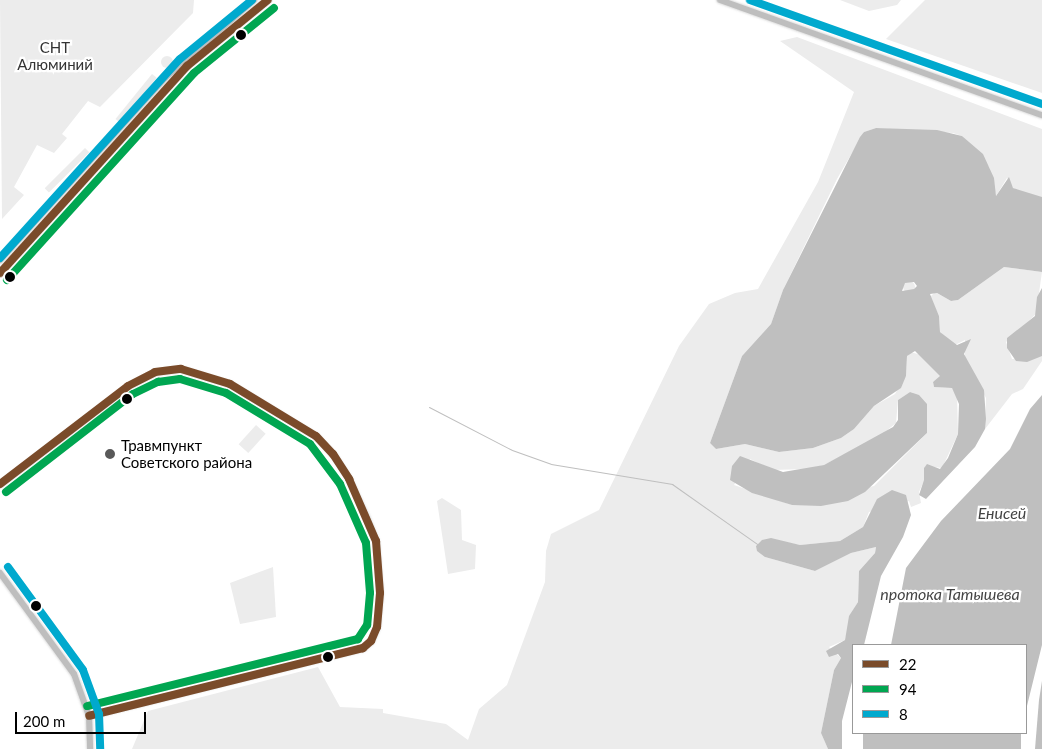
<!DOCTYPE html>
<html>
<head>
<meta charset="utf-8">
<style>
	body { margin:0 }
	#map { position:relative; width:1042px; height:749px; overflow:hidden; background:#fff; font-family:Lato,sans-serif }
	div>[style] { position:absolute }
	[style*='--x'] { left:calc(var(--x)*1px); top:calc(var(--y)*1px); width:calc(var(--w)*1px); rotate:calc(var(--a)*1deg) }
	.green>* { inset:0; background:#ececec; transform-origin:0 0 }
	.round { border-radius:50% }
	.water>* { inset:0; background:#bfbfbf; transform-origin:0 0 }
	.stream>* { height:1px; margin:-0.5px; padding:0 0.5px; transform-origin:0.5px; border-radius:0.5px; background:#bfbfbf }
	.roads { filter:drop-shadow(0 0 1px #dbdbdb) drop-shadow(0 0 1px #dbdbdb) }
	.minor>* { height:5px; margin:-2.5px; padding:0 2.5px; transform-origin:2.5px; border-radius:2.5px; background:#bebebe }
	.major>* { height:6px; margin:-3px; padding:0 3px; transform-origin:3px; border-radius:3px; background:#bebebe }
	.bus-1>* { height:8px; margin:-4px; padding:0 4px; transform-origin:4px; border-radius:4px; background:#7a4b2a }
	.bus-2>* { height:8px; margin:-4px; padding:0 4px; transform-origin:4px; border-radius:4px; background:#00a651 }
	.bus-3>* { height:8px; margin:-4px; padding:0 4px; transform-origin:4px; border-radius:4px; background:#00a9ce }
	.dots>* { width:14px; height:14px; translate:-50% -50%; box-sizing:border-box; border:2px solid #fff; border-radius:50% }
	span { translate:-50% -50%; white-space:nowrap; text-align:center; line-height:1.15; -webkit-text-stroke:4.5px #fff; paint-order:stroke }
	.park-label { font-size:15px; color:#333 }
	.poi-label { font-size:15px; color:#000 }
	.left { translate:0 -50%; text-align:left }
	.water-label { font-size:16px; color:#444; font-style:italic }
	.legend { position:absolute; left:852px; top:644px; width:175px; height:90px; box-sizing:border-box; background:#fff; border:1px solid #999; margin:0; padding:6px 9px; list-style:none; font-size:15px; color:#000 }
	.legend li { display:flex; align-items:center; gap:10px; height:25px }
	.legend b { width:25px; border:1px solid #999 }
	.scale { position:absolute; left:15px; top:712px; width:131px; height:22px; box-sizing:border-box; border:2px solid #000; border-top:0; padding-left:6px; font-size:15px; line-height:18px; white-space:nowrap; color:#000; -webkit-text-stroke:4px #fff; paint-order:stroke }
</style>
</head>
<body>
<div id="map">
	<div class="green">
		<i style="clip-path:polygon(0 0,194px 0,193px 13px,100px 107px,88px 101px,62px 134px,67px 138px,54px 153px,37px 145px,14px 187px,24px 195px,2px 219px)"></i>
		<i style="clip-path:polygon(840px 0,901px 0,897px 5px,869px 11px)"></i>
		<i style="clip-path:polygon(925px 0,1042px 0,1042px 93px,886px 39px)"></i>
		<i style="clip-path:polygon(evenodd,797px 37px,1042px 129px,1042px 197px,1030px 196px,1013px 188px,1007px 178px,996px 196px,989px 167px,962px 136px,953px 133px,876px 128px,864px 132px,837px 179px,783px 290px,771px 324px,742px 356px,710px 443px,716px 449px,745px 444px,779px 452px,813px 448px,841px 438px,854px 429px,874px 406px,895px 394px,906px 376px,907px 356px,910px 352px,922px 355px,940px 375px,940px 379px,933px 382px,934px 387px,952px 388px,957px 396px,958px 434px,942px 468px,925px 466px,924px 481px,919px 492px,921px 503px,911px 507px,909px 501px,869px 512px,863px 527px,840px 541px,800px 545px,784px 542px,765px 557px,815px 571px,851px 553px,876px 547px,875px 553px,859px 571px,858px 602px,852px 612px,845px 640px,829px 647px,841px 658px,834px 670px,821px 733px,828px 749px,132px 749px,148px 711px,318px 667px,340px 707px,383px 709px,383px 713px,446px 724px,468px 740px,479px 709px,507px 685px,545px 582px,546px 551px,551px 534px,599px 510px,679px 346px,709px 304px,735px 293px,758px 289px,818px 182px,854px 92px,780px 41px,797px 37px,910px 392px,913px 393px,927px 433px,874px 486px,792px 505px,734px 485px,750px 459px,772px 470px,807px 469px,824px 465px,880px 436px,896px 423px,898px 400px,910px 392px)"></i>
		<i class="round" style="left:161px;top:56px;width:12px;height:12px"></i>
		<i style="left:152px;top:74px;width:6px;height:58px;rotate:39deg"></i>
		<i style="left:85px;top:148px;width:6px;height:57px;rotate:45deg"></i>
		<i style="clip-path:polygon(1004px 267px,1042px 272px,1036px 314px,1006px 342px,1012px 359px,1042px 356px,1042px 361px,1023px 389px,1012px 394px,985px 429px,986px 398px,965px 358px,965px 340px,955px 345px,940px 332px,939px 316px,930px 297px,935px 292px,951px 301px,958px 300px)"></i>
		<i class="round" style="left:903px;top:281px;width:12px;height:12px"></i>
		<i style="left:256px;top:425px;width:13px;height:26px;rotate:42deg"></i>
		<i style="clip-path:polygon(442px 498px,461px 510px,462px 540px,476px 545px,475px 569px,448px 574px,437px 501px)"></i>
		<i style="clip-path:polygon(273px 567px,276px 617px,240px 624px,230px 583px)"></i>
	</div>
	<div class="water">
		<i style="clip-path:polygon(evenodd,876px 128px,937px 130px,962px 136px,983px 154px,994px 178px,996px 196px,1009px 177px,1013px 188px,1042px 197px,1042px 272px,1004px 267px,958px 300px,951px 301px,937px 293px,930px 294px,939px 316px,940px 332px,957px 345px,971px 339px,964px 354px,984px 390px,986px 419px,985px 429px,975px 447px,926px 499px,919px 495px,924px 480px,924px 468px,927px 464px,940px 469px,948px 458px,958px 434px,959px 404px,952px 388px,934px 387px,933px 382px,940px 376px,915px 351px,907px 356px,906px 376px,901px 388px,874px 406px,854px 429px,841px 438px,813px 448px,779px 452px,745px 444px,716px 449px,710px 443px,742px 356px,771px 324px,783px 290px,860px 137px,864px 132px,876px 128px,914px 282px,917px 286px,914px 289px,902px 291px,905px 283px,914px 282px)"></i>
		<i style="clip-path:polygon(1042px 288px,1042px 356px,1027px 362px,1016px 361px,1007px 348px,1007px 338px,1035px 316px,1037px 297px)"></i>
		<i style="clip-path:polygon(910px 392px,919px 395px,927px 404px,927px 433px,865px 492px,848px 501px,821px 506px,792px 505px,752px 493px,730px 480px,732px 466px,740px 456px,783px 472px,824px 465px,893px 427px,898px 420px,898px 400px)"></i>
		<i style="clip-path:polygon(1042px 395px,1042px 645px,1026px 710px,1026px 645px,891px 645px,906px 568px,941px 521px,1010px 449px,1030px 409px)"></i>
		<i style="clip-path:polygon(892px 490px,906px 495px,911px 515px,903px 537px,881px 576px,864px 645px,853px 645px,853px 678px,842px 721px,842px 749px,828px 749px,821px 733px,834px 670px,841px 658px,838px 654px,829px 657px,826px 651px,845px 640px,849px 616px,858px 602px,859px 571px,875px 553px,876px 547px,851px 553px,815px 571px,765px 557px,757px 551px,756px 546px,762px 540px,771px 538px,800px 545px,840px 541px,863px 527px,877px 499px)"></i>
		<i style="clip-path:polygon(1042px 681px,1042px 749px,1035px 749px,1039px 700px)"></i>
		<i style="left:863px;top:733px;width:158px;height:16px"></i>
	</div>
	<div class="stream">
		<i style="--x:429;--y:407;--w:93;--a:27.4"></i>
		<i style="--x:512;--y:450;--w:41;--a:19.7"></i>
		<i style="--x:551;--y:464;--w:123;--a:9.4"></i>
		<i style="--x:672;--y:484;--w:104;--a:35.2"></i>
	</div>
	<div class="roads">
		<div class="minor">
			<i style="--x:0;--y:484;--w:161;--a:-37.4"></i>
			<i style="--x:128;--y:386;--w:30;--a:-27"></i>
			<i style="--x:155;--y:372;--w:26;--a:-7"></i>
			<i style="--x:181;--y:369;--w:51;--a:17"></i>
			<i style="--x:230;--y:384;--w:100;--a:31.2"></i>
			<i style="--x:316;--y:436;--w:25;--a:47"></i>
			<i style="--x:333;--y:454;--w:30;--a:57"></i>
			<i style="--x:349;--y:479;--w:43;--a:65.2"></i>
			<i style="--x:367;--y:518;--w:25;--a:69"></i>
			<i style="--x:376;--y:541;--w:52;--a:85.6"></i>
			<i style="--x:380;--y:593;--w:34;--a:95"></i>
			<i style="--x:377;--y:627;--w:15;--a:113"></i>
			<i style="--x:371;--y:641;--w:11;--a:139"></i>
			<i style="--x:363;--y:648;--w:282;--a:166.1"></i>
		</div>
		<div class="major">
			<i style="--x:720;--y:0;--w:342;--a:19.7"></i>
			<i style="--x:0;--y:260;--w:247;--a:-47.8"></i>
			<i style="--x:166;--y:77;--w:117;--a:-41.2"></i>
			<i style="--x:0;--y:273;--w:279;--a:-47.9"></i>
			<i style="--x:187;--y:66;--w:104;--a:-39.2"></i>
			<i style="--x:0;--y:573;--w:125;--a:53.8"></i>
			<i style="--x:74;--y:674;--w:45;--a:70.3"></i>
			<i style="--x:89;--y:716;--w:33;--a:88"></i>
		</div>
	</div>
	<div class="bus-1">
		<i style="--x:0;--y:273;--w:279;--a:-47.9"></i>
		<i style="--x:187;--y:66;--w:104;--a:-39.2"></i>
		<i style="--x:0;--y:484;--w:161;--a:-37.4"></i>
		<i style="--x:128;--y:386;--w:30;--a:-27"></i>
		<i style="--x:155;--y:372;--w:26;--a:-7"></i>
		<i style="--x:181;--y:369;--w:51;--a:17"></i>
		<i style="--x:230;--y:384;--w:100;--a:31.2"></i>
		<i style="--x:316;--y:436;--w:25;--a:47"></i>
		<i style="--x:333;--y:454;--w:30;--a:57"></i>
		<i style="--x:349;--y:479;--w:68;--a:66.5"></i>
		<i style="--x:376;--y:541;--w:52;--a:85.6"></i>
		<i style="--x:380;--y:593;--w:34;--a:95"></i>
		<i style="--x:377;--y:627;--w:15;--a:113"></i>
		<i style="--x:371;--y:641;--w:11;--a:139"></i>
		<i style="--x:363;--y:648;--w:282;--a:166.1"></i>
	</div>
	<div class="bus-2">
		<i style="--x:7;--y:280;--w:279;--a:-47.9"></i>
		<i style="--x:194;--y:73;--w:103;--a:-39.1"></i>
		<i style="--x:6;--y:492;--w:160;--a:-37.7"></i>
		<i style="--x:133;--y:394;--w:28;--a:-26"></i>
		<i style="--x:158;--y:382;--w:22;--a:-8"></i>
		<i style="--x:180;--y:379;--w:48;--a:16.9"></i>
		<i style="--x:226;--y:393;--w:98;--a:31.3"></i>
		<i style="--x:310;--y:444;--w:50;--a:53.1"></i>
		<i style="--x:340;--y:484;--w:64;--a:66.2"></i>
		<i style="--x:366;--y:543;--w:50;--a:85.4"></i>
		<i style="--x:370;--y:593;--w:32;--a:95"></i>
		<i style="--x:367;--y:625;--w:17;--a:123"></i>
		<i style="--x:358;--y:639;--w:279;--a:166.1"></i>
	</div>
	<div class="bus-3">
		<i style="--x:750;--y:0;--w:310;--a:19.6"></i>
		<i style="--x:0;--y:258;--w:268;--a:-47.9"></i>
		<i style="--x:180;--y:59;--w:93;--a:-39.3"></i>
		<i style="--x:8;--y:567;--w:127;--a:53.9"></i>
		<i style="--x:83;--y:670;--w:47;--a:70"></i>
		<i style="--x:99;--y:714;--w:35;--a:88"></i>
	</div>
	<div class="dots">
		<i style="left:241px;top:35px;background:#000"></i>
		<i style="left:10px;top:277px;background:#000"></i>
		<i style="left:127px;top:399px;background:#000"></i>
		<i style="left:110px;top:454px;background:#595959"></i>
		<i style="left:36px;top:606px;background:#000"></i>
		<i style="left:328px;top:657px;background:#000"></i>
	</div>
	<div class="park-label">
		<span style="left:55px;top:56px">СНТ<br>Алюминий</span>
	</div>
	<div class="poi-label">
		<span class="left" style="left:121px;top:454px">Травмпункт<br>Советского района</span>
	</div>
	<div class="water-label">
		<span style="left:1002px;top:513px">Енисей</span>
		<span style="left:950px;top:594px">протока Татышева</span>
	</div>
	<ul class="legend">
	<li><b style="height:6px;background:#7a4b2a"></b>22</li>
	<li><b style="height:6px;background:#00a651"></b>94</li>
	<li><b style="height:6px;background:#00a9ce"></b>8</li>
	</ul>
	<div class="scale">200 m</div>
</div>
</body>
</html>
